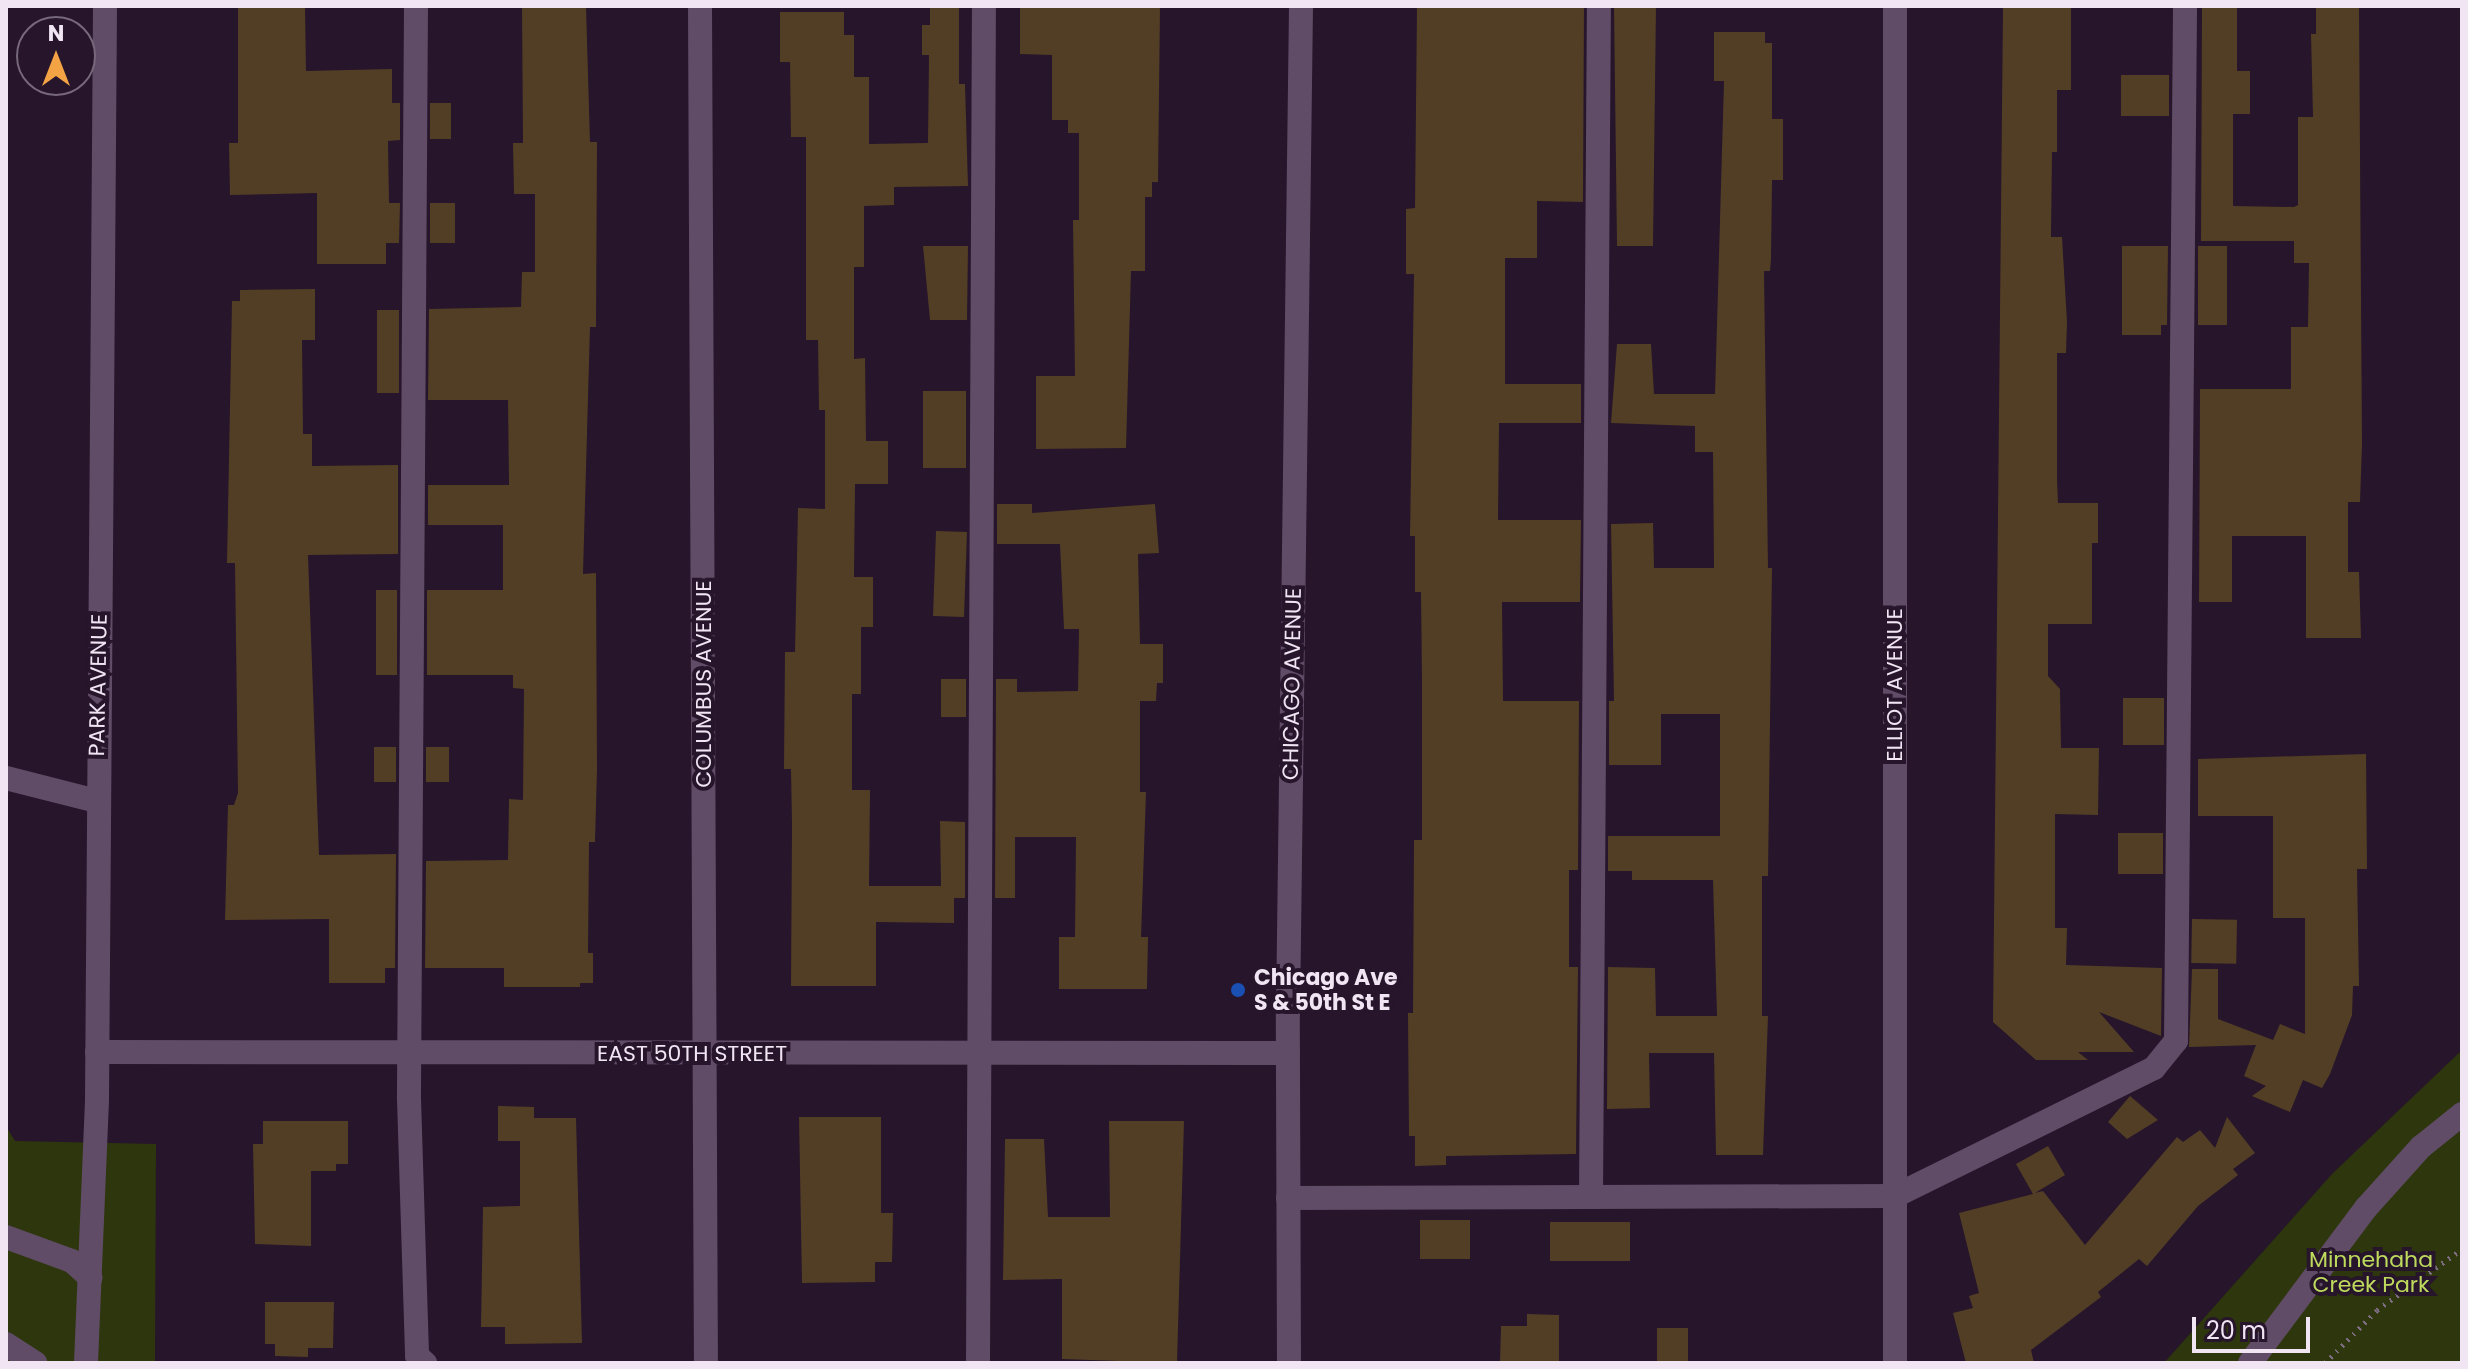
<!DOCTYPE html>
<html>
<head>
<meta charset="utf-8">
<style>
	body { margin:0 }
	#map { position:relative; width:2468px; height:1369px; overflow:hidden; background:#26152b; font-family:Poppins,sans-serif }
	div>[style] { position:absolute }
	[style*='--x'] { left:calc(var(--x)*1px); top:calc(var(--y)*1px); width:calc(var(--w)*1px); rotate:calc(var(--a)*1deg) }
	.green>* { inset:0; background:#2d360c }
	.building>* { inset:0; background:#523e25; transform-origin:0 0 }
	.path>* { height:5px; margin-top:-2.5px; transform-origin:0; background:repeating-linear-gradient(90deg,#7c6d80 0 2px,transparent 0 8px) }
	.minor>* { height:24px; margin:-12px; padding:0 12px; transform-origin:12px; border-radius:12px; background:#604c66 }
	.dots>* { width:22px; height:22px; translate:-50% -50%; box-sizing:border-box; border:4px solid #26152b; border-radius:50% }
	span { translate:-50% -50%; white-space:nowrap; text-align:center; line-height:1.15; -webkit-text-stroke:8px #26152b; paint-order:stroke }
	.street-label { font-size:22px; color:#f1e5f4 }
	.poi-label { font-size:22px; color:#f1e5f4; font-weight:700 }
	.left { translate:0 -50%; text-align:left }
	.park-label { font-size:22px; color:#beda5d }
	.frame { position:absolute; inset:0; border:8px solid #f1e5f4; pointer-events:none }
	.north { position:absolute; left:16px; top:16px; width:80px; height:80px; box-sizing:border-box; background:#26152b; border:2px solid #77687b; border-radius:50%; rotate:0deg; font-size:22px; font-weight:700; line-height:32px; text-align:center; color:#f1e5f4 }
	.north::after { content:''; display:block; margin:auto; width:28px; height:36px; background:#f4a344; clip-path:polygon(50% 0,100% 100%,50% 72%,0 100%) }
	.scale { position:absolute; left:2192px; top:1317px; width:118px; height:36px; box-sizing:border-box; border:4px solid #f1e5f4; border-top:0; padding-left:10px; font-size:24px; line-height:28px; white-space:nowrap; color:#f1e5f4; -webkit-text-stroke:6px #26152b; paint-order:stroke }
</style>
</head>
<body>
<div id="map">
	<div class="green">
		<i style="clip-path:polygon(2462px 1050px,2462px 1363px,2164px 1363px,2332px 1174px)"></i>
		<i style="clip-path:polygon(6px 1126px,15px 1141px,156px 1144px,155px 1363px,6px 1363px)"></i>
	</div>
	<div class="building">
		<i style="clip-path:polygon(238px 6px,305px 6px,306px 71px,392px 69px,392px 103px,400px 103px,400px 140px,388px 141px,389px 203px,400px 203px,399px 243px,386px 243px,386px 264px,317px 264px,317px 193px,230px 195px,229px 143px,238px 143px)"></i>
		<i style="clip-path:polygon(522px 6px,586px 6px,590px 142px,597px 142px,596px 327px,590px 327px,583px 574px,596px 573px,597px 769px,595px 842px,589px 842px,588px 953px,593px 953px,593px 983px,580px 983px,580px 987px,504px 987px,504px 968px,425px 968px,426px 861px,508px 860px,509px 799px,523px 800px,524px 689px,513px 688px,513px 675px,427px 675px,427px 590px,503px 590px,503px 525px,428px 525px,428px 485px,509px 485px,508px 400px,428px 400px,429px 309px,521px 307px,522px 272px,535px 272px,535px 194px,514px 194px,513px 143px,523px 143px)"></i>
		<i style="clip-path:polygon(930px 6px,959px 6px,959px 84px,965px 84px,968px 186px,894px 187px,894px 205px,864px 206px,864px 267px,854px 267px,854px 359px,865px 358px,866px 441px,888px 441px,888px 484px,855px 484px,854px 577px,873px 577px,873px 627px,861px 627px,861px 694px,852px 694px,852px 790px,870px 790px,869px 886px,941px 886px,940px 821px,965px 822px,965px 898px,954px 898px,954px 923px,876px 922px,876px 986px,791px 986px,792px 825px,791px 769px,784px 769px,785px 652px,795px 652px,798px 508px,825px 509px,825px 410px,819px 410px,818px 340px,806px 340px,806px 137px,791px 137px,790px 62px,780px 62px,780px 12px,844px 12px,844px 35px,854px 35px,854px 77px,869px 77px,869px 144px,928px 143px,929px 55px,922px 55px,922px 25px,930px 25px)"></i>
		<i style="clip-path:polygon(1020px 6px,1160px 6px,1158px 182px,1152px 182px,1152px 197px,1145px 197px,1145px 271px,1131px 271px,1126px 448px,1036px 449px,1036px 376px,1075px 376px,1073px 220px,1079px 220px,1079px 133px,1068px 133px,1068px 120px,1052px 120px,1052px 55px,1020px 54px)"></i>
		<i style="clip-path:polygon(1417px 6px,1584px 6px,1583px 202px,1537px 201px,1537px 258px,1505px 258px,1505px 384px,1581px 384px,1581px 423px,1499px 423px,1498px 520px,1581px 520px,1580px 602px,1502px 602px,1503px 701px,1579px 701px,1578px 870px,1569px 870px,1569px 967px,1578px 967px,1576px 1154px,1446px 1156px,1446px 1165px,1415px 1166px,1415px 1136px,1409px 1136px,1408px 1013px,1413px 1013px,1414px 840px,1422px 840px,1422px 682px,1421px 592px,1415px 592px,1415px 536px,1410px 536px,1414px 274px,1406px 274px,1406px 209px,1415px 208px)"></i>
		<i style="clip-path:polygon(1614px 6px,1656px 6px,1653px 246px,1617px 246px)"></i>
		<i style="clip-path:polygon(2003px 6px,2071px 6px,2071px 90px,2057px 90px,2057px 152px,2052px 152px,2051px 237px,2062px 237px,2067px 322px,2066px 353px,2057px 353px,2057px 479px,2058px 503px,2098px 503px,2098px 543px,2092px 543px,2092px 624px,2048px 624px,2048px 676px,2060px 689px,2061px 748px,2099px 748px,2098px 815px,2055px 814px,2055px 928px,2067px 928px,2066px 965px,2162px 968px,2161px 1036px,2099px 1012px,2134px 1052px,2078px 1052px,2088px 1060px,2036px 1060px,1993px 1022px)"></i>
		<i style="clip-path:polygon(2202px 6px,2237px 6px,2237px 71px,2250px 71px,2250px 114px,2233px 114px,2233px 206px,2294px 207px,2298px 205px,2298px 117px,2313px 117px,2311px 34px,2316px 34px,2316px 6px,2359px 6px,2362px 444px,2360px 502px,2348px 502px,2348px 572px,2359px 572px,2361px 638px,2306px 638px,2306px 536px,2232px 536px,2232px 602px,2199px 602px,2200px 389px,2291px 389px,2291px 327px,2308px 327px,2309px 263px,2294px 263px,2294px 241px,2201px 241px)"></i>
		<i style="clip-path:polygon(1714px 32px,1765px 32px,1765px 43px,1772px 43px,1772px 119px,1783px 119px,1783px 180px,1772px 180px,1771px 260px,1770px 271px,1764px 271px,1768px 568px,1772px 568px,1768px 876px,1762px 876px,1762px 1016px,1768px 1016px,1763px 1155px,1716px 1155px,1714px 1053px,1649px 1053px,1650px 1108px,1607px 1109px,1608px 967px,1655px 968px,1656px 1016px,1717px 1016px,1713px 880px,1632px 880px,1632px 871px,1608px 871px,1608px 836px,1720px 836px,1720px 714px,1661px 714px,1661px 765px,1609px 765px,1609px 701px,1614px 701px,1611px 524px,1653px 523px,1654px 568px,1714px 568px,1713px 452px,1695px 452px,1695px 426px,1611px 423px,1617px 344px,1651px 344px,1654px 394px,1715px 394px,1724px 81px,1714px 81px)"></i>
		<i style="left:2121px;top:75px;width:48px;height:41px"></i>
		<i style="left:430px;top:103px;width:21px;height:36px"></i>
		<i style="left:430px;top:203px;width:25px;height:40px"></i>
		<i style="clip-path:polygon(923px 246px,968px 246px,967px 320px,930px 320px)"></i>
		<i style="clip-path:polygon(2122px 246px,2168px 246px,2167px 325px,2161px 325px,2161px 335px,2122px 335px)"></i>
		<i style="left:2198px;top:246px;width:29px;height:79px"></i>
		<i style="clip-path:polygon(315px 289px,315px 340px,302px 340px,303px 434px,312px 434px,312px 466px,398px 465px,398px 554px,308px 555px,319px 855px,396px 854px,395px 968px,385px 968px,385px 983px,329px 983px,329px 919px,225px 920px,228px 805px,234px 805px,238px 793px,235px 563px,227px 563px,232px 301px,240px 301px,240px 290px)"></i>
		<i style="left:377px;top:310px;width:22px;height:83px"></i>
		<i style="left:923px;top:391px;width:43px;height:77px"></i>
		<i style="clip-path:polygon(997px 504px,1032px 504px,1032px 513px,1155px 504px,1159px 553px,1138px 554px,1140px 644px,1163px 644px,1163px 683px,1157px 683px,1156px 701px,1140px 701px,1140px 792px,1146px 792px,1141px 937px,1148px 937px,1147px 989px,1059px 989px,1059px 937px,1075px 937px,1076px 837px,1015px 837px,1015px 898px,995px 898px,996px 679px,1017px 679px,1017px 692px,1078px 691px,1079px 629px,1064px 629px,1060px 544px,997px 544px)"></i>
		<i style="left:936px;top:531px;width:31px;height:85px;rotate:2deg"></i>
		<i style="left:376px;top:590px;width:21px;height:85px"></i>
		<i style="left:941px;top:679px;width:25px;height:38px"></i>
		<i style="left:2123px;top:698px;width:41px;height:47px"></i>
		<i style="left:374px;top:747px;width:22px;height:35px"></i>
		<i style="left:426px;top:747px;width:23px;height:35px"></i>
		<i style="clip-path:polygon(2366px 754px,2367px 869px,2357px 869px,2359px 986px,2353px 986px,2352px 1015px,2330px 1074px,2322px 1088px,2303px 1080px,2290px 1112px,2252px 1096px,2266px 1086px,2244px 1076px,2256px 1045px,2189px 1047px,2192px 969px,2218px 969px,2218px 1019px,2273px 1040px,2280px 1024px,2305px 1034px,2305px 918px,2273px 918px,2273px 816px,2198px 816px,2198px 759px)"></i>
		<i style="left:2118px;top:833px;width:45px;height:41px"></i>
		<i style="left:2192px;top:919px;width:45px;height:44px;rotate:1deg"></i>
		<i style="clip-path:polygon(2130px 1096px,2158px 1120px,2127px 1139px,2108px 1122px)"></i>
		<i style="clip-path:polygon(498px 1106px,534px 1107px,534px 1118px,576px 1118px,582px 1343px,505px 1344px,505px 1327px,481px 1327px,483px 1207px,520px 1206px,520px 1141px,498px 1141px)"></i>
		<i style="clip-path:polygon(799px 1117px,881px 1117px,881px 1213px,893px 1213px,892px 1262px,875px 1262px,875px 1282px,802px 1283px)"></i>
		<i style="clip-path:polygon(2227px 1117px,2255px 1153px,2233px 1169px,2238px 1175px,2198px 1206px,2147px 1266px,2139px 1259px,2098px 1292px,2101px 1297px,2031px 1350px,2034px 1363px,1966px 1363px,1953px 1313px,1973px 1308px,1969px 1296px,1979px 1293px,1959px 1213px,2033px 1194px,2016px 1164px,2048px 1146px,2065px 1175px,2035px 1193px,2043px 1191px,2085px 1245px,2177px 1137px,2183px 1142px,2200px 1130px,2215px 1148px)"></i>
		<i style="clip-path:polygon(263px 1121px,348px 1121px,348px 1164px,336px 1164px,336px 1171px,311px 1171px,311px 1246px,255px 1244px,253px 1144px,263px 1144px)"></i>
		<i style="clip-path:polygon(1109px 1121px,1184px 1121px,1177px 1363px,1062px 1359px,1062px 1279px,1003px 1280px,1005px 1139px,1044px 1139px,1048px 1217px,1110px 1217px)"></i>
		<i style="left:1420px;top:1220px;width:50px;height:39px"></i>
		<i style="left:1550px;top:1222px;width:80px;height:39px"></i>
		<i style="clip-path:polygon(265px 1302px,334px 1302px,333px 1348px,308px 1348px,308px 1357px,275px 1356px,275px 1344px,265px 1344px)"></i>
		<i style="clip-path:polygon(1527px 1314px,1559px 1315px,1559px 1363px,1500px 1363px,1501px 1326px,1527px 1326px)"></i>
		<i style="left:1657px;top:1328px;width:31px;height:35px"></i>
	</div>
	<div class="path">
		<i style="--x:2325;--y:1363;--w:74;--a:-45.5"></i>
		<i style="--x:2377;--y:1310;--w:105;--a:-35.7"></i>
	</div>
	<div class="minor">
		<i style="--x:416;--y:6;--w:1093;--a:90.37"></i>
		<i style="--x:409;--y:1099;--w:257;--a:88.2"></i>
		<i style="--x:417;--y:1356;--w:11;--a:41"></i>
		<i style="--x:700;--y:6;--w:1357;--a:89.75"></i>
		<i style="--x:1895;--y:6;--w:1357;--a:90"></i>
		<i style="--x:6;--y:778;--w:94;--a:14.2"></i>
		<i style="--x:97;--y:1052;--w:1191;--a:0.05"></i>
		<i style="--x:1591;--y:1197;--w:1191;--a:-89.62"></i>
		<i style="--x:1288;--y:1198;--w:607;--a:-0.19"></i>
		<i style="--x:1895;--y:1196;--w:289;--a:-26.3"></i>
		<i style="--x:2154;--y:1068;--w:35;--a:-51"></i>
		<i style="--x:2176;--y:1041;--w:1035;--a:-89.5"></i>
		<i style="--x:6;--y:1237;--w:70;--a:20"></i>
		<i style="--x:72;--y:1261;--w:25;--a:42"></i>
		<i style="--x:6;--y:1344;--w:35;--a:33"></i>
		<i style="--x:86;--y:1363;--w:264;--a:-87.6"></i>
		<i style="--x:97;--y:1099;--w:1093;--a:-89.58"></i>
		<i style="--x:978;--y:1363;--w:1357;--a:-89.75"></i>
		<i style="--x:1289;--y:1363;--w:350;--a:-90.2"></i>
		<i style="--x:1288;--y:1013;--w:1007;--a:-89.26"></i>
		<i style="--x:2250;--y:1363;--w:194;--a:-53.2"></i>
		<i style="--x:2366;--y:1208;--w:82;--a:-48"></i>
		<i style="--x:2421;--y:1147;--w:53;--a:-38.8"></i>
	</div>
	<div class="dots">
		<i style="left:1238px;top:990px;background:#1a4fb4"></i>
	</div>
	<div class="street-label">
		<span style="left:704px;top:684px;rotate:-90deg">COLUMBUS AVENUE</span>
		<span style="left:1292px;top:684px;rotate:-89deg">CHICAGO AVENUE</span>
		<span style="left:98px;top:685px;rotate:-89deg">PARK AVENUE</span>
		<span style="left:1895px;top:685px;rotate:-90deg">ELLIOT AVENUE</span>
		<span style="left:692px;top:1054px">EAST 50TH STREET</span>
	</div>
	<div class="poi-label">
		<span class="left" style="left:1254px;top:990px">Chicago Ave<br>S &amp; 50th St E</span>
	</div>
	<div class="park-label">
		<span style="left:2371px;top:1272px">Minnehaha<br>Creek Park</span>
	</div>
	<div class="frame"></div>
	<div class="north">N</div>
	<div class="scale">20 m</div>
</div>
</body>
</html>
